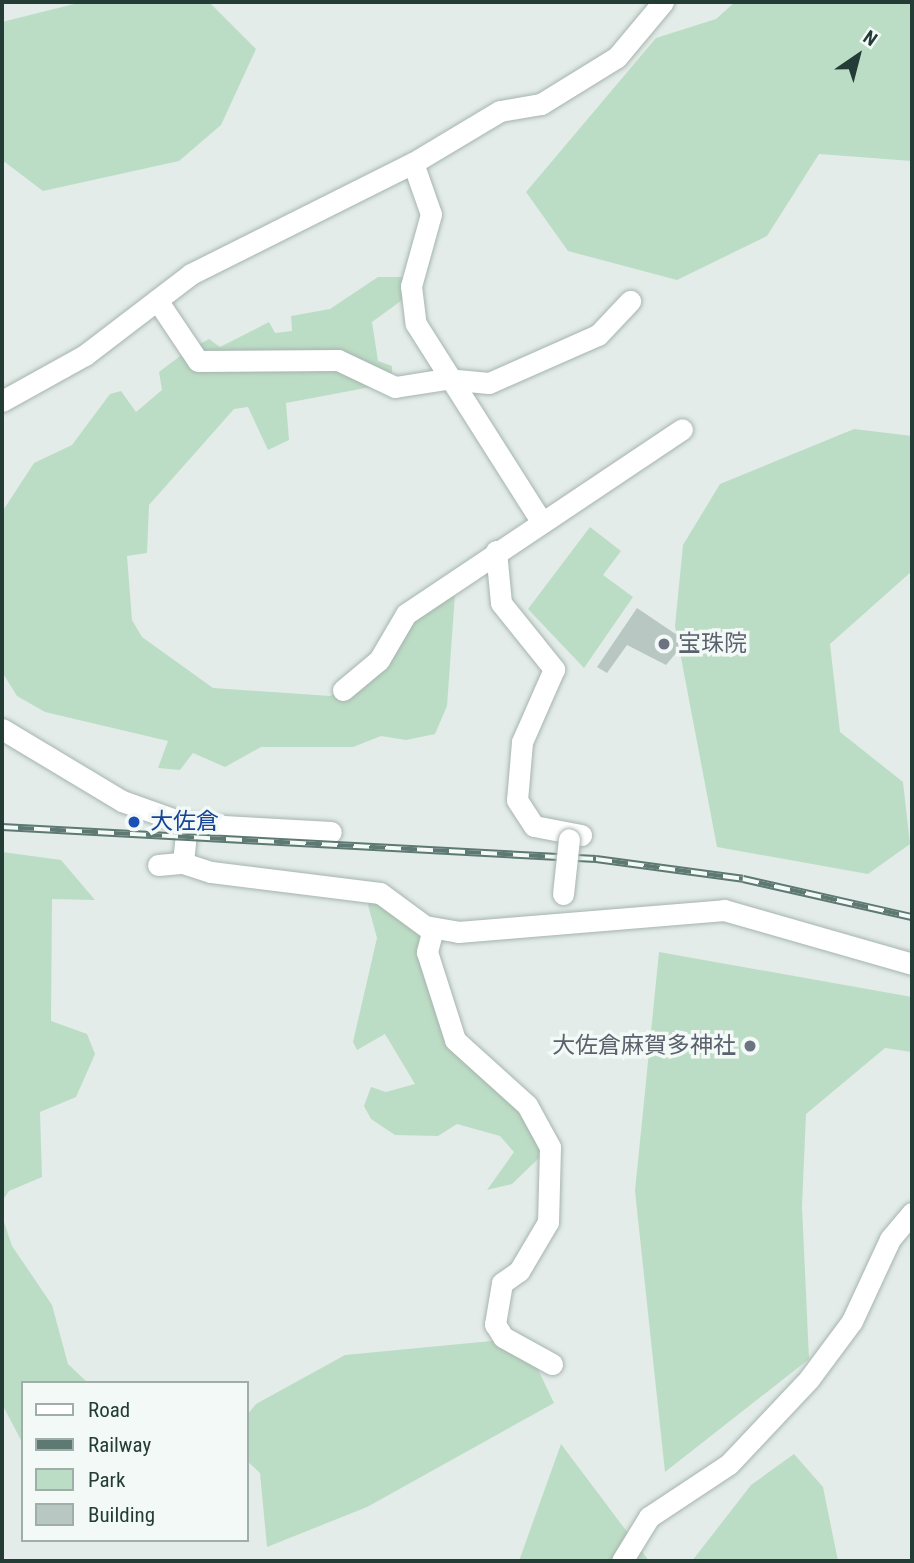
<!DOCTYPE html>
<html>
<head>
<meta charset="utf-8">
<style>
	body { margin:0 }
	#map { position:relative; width:914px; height:1563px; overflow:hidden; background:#e3ece8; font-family:"Roboto Condensed","Noto Sans JP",sans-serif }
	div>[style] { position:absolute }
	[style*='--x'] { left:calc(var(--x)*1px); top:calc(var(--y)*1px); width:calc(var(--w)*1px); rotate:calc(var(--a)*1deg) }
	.green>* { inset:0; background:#bcddc5 }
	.building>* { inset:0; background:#b8c7c1 }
	.roads { filter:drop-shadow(0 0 2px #a6b4af) drop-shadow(0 0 2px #a6b4af) }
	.minor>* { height:21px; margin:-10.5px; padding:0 10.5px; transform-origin:10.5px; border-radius:10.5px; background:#fff }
	.rail>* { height:8px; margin-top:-4px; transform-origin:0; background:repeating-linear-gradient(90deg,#f3f9f6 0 16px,#5d7972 0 32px); box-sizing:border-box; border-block:2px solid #5d7972 }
	.bridges { filter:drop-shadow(0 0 2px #a6b4af) drop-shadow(0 0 2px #a6b4af) }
	.minor-bridge>* { height:21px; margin:-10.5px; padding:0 10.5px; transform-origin:10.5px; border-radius:10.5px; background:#fff }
	.dots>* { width:19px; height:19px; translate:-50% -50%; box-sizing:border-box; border:4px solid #f3f9f6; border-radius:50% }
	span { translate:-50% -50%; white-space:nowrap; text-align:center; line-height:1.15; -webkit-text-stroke:7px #f3f9f6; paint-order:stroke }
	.worship-label { font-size:23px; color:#5b616d }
	.left { translate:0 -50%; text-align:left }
	.right { translate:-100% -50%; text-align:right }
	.transit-label { font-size:23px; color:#164399 }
	.frame { position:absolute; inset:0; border:4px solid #233d36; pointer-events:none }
	.legend { position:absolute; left:21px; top:1381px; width:228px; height:161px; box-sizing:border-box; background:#f3f9f6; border:2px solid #a0aea9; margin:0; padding:9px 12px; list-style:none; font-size:21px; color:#233d36 }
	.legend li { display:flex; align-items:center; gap:14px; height:35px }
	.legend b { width:35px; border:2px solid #a0aea9 }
	.north { position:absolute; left:823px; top:21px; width:70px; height:70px; -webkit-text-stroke:5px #f3f9f6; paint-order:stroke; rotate:35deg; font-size:19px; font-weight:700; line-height:28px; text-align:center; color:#233d36 }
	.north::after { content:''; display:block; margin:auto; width:24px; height:32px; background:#233d36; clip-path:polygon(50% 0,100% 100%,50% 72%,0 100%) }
</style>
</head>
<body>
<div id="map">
	<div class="green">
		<i style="clip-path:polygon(82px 2px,209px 2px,256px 49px,221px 125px,179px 161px,43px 191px,2px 160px,2px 22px)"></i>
		<i style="clip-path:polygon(735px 2px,912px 2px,912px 161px,819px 154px,767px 236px,677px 280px,568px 251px,526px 192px,656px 38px,716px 19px)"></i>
		<i style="clip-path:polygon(378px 277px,407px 277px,405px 298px,372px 322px,378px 361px,392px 366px,392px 383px,286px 403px,289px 440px,268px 450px,248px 407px,234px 409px,149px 505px,147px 553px,127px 556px,132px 620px,142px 637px,213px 688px,330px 696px,355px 683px,410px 618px,455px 594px,447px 706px,435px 734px,406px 740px,381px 736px,353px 747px,261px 747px,225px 767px,193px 753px,180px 770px,158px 768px,168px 741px,45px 712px,17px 696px,2px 672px,2px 512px,34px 463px,72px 445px,110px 394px,121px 391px,136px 412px,162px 390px,159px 372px,184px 353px,209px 339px,220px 347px,269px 322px,275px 333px,292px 331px,291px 316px,330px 309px)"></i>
		<i style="clip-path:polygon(854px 429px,912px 436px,912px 571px,830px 644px,840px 732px,903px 782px,910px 844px,868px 874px,717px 847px,675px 626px,683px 545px,720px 484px)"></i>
		<i style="clip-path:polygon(590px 527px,621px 551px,603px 575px,633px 597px,584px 668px,528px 609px)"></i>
		<i style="clip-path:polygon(2px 852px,61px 860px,95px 900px,52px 899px,51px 1021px,87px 1034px,95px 1054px,76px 1097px,40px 1112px,42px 1177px,9px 1191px,2px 1201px)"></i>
		<i style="clip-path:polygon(365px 894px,420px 926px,437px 1010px,517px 1099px,542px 1136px,541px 1156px,512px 1184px,487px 1190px,514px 1152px,500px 1136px,457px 1124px,438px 1136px,395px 1135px,371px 1119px,364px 1106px,371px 1087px,386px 1092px,415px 1084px,385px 1034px,357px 1050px,353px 1042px,377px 938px)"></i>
		<i style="clip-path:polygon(659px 952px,912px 997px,912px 1052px,885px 1048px,806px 1114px,802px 1206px,809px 1359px,665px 1472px,635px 1191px)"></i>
		<i style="clip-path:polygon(2px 1216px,12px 1246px,52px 1305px,68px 1364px,88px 1383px,23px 1383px,23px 1444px,2px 1404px)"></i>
		<i style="clip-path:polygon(523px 1338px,554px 1403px,367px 1507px,267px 1547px,260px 1473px,247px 1461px,247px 1415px,256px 1404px,345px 1355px)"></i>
		<i style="clip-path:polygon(561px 1444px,649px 1561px,519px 1561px)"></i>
		<i style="clip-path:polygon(794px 1454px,823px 1487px,838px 1561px,692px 1561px,751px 1485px)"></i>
	</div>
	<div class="building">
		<i style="clip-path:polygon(637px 608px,686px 641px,666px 665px,627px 645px,607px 673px,597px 667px)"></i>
	</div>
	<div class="roads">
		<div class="minor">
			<i style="--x:413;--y:163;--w:54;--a:70.6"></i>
			<i style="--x:431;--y:214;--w:75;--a:105.5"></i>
			<i style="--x:411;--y:286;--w:38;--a:83"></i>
			<i style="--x:416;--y:324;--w:233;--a:57.6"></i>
			<i style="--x:157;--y:300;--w:73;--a:56.1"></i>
			<i style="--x:198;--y:361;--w:140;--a:-0.4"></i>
			<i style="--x:338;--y:360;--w:63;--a:25.3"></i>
			<i style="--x:395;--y:387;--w:52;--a:-8.9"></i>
			<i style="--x:446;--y:379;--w:43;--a:5.3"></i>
			<i style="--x:489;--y:383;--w:119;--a:-23.8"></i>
			<i style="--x:598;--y:335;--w:47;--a:-46.7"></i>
			<i style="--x:2;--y:401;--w:95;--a:-29"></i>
			<i style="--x:85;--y:355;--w:133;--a:-37.4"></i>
			<i style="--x:191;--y:274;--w:248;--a:-26.6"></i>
			<i style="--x:413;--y:163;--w:101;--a:-30.9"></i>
			<i style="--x:500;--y:111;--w:42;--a:-9.7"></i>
			<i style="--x:541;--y:104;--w:89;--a:-31.7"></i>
			<i style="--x:617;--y:57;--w:72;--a:-50.1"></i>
			<i style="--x:496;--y:551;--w:52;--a:84.5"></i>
			<i style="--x:501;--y:603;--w:85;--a:51.2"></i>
			<i style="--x:554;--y:669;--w:80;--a:113.7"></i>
			<i style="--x:522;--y:742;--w:58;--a:94.9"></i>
			<i style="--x:517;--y:800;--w:31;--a:57"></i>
			<i style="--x:534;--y:826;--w:48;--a:10.8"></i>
			<i style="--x:343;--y:690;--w:47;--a:-39.8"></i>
			<i style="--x:379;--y:660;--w:53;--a:-59.6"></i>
			<i style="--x:406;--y:614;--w:332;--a:-33.8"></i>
			<i style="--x:2;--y:729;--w:140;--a:31"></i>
			<i style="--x:122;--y:801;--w:69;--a:19.5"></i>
			<i style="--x:187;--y:824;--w:39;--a:96"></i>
			<i style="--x:187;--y:824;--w:144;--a:3.2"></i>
			<i style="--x:158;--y:865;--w:25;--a:-5"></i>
			<i style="--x:183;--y:863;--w:29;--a:18"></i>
			<i style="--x:211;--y:872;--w:170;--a:7.1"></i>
			<i style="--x:380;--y:893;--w:56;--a:36.3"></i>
			<i style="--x:425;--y:926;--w:34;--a:10"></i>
			<i style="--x:458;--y:932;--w:267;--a:-4.7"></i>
			<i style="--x:724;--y:910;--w:196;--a:16"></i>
			<i style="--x:433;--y:929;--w:24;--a:105"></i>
			<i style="--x:427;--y:952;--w:92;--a:72.3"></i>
			<i style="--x:455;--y:1040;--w:97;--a:42.1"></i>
			<i style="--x:527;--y:1105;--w:48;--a:61.3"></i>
			<i style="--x:550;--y:1147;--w:75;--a:91.5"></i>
			<i style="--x:548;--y:1222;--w:57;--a:120.6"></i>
			<i style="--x:519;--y:1271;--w:21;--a:145"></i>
			<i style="--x:502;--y:1283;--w:42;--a:99.7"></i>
			<i style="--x:495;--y:1324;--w:15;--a:58"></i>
			<i style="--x:503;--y:1337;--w:56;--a:28.9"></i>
			<i style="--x:622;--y:1561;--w:52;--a:-58.5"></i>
			<i style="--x:649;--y:1517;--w:96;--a:-33.5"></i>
			<i style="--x:729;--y:1464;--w:117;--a:-46.7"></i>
			<i style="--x:809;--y:1379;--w:72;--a:-53.4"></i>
			<i style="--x:852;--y:1321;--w:90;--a:-65.1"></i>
			<i style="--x:890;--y:1239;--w:34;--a:-50"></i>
		</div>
	</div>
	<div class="rail">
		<i style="--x:2;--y:827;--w:595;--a:3.08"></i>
		<i style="--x:596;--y:859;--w:148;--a:7.7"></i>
		<i style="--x:743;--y:879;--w:173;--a:12.7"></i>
	</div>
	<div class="bridges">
		<div class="minor-bridge">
			<i style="--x:563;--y:894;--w:55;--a:-83.8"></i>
		</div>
	</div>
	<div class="dots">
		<i style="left:664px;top:644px;background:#6b7280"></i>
		<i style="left:134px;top:822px;background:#1a4fb4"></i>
		<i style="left:750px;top:1046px;background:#6b7280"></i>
	</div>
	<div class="worship-label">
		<span class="left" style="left:678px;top:644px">宝珠院</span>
		<span class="right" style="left:736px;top:1046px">大佐倉麻賀多神社</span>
	</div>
	<div class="transit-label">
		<span class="left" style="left:150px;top:822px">大佐倉</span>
	</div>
	<div class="frame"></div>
	<ul class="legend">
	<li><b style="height:9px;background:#fff"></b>Road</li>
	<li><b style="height:9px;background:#5d7972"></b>Railway</li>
	<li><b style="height:19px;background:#bcddc5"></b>Park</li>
	<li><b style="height:19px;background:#b8c7c1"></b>Building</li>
	</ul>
	<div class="north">N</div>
</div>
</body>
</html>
